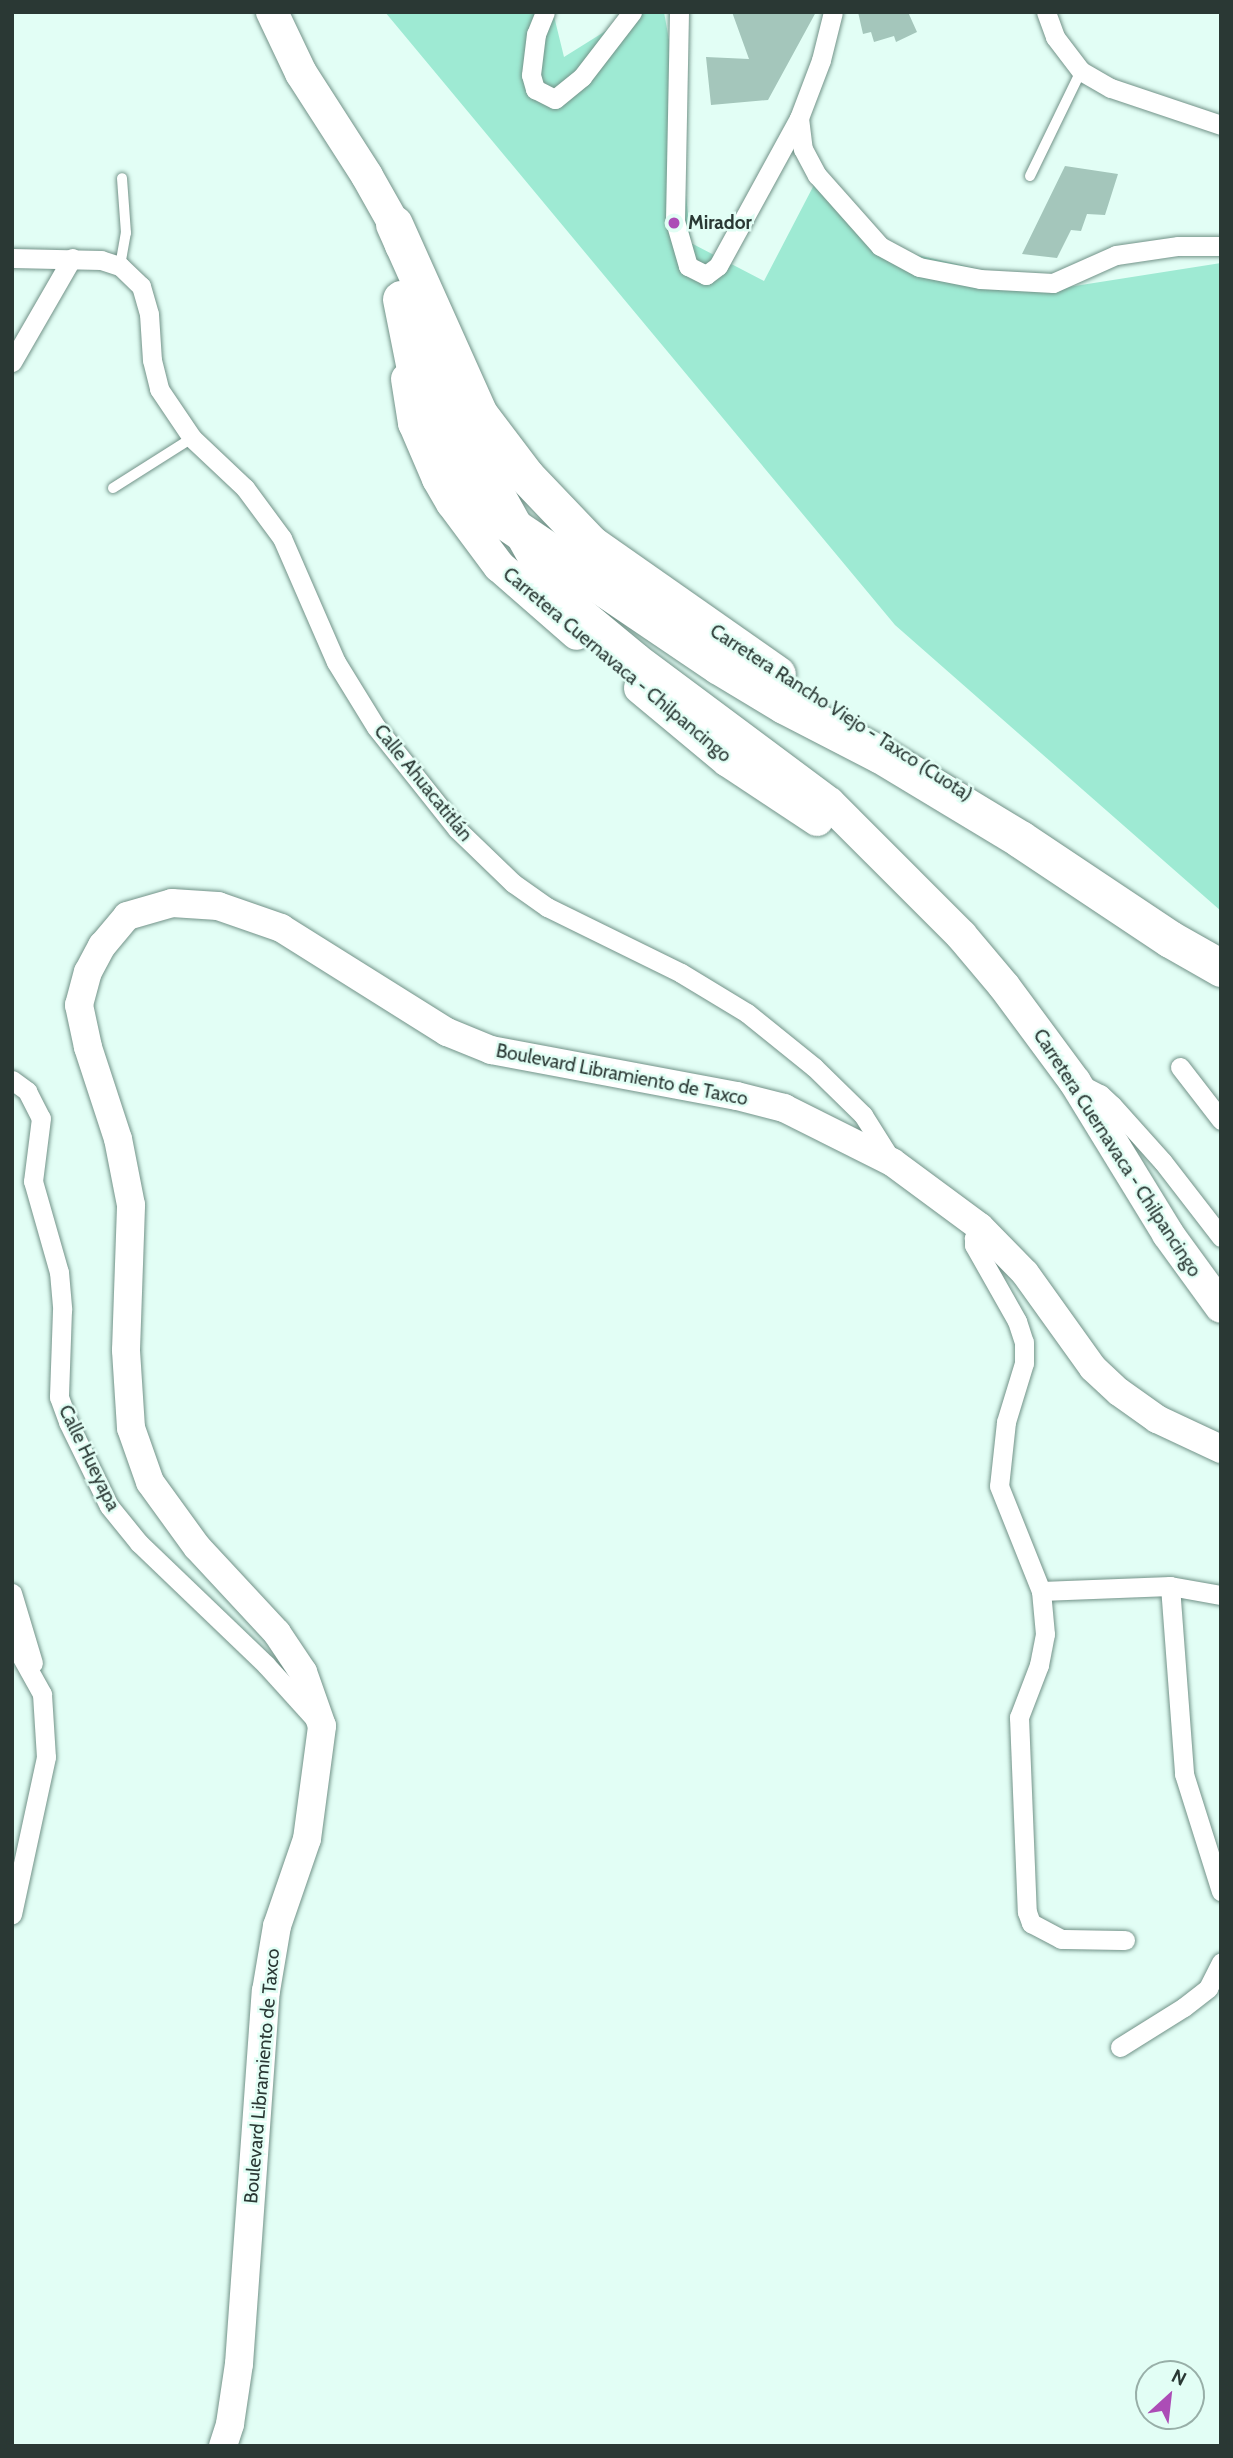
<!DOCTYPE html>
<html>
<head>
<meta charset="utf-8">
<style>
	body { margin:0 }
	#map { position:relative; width:1233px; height:2458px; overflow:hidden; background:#e2fef5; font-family:Cabin,sans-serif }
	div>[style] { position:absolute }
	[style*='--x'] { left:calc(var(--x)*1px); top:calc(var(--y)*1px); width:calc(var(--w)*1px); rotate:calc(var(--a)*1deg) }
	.green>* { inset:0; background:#9eead3 }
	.building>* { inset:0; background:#a4c6bb }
	.roads { filter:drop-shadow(0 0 2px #729288) drop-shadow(0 0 2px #729288) }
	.lane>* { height:10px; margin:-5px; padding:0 5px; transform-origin:5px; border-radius:5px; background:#fff }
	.street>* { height:19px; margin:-9.5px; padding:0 9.5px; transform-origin:9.5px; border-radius:9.5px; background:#fff }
	.secondary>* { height:28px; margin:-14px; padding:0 14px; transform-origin:14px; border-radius:14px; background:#fff }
	.primary>* { height:32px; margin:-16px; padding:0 16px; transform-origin:16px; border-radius:16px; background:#fff }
	.highway>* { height:37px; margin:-18.5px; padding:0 18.5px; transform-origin:18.5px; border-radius:18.5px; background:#fff }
	.dots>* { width:19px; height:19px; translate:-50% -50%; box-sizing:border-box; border:4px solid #e2fef5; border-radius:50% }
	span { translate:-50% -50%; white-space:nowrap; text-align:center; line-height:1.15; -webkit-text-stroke:5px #e2fef5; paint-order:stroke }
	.poi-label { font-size:19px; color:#2a3834; font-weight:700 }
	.left { translate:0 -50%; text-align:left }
	.street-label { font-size:19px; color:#2a3834 }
	.frame { position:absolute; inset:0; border:14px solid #2a3834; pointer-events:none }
	.north { position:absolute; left:1135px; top:2360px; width:70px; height:70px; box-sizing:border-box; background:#e2fef5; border:2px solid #98afa8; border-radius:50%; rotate:27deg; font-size:19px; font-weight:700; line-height:28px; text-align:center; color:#2a3834 }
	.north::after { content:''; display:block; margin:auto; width:24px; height:32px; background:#ac4db6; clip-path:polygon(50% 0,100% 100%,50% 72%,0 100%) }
</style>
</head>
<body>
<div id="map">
	<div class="green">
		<i style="clip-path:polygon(385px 12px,553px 12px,564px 57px,636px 12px,664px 12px,671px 51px,691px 243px,764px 281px,816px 181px,891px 249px,1062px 288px,1221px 263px,1221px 911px,895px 625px)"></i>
	</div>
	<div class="building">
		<i style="clip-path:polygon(732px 12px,816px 12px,768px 100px,711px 105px,706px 57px,749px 59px)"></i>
		<i style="clip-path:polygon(858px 12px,908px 12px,917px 32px,896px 42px,894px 36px,874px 42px,871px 32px,863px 34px)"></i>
		<i style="clip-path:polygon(1065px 166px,1118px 174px,1105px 215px,1087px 214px,1081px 231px,1071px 230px,1057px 258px,1022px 254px)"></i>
	</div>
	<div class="roads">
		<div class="lane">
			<i style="--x:1030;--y:176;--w:117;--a:-64.1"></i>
			<i style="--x:120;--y:266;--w:34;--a:-80"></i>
			<i style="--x:126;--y:233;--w:55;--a:-94.2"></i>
			<i style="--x:113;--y:488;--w:93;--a:-32.3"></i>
		</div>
		<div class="street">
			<i style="--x:545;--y:12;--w:24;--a:112"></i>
			<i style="--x:536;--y:34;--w:41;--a:97"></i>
			<i style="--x:531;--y:75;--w:15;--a:74"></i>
			<i style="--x:535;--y:89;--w:22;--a:27"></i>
			<i style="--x:555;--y:99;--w:35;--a:-39"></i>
			<i style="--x:582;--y:77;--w:82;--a:-52.4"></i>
			<i style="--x:679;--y:12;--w:209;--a:91.1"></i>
			<i style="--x:675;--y:221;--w:47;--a:73.9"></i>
			<i style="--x:688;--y:266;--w:20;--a:27"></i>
			<i style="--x:706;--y:275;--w:15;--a:-37"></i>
			<i style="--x:718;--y:266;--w:169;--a:-61.3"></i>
			<i style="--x:799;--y:118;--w:62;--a:-69.2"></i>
			<i style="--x:821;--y:60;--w:49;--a:-76"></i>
			<i style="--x:1046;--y:12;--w:27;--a:70"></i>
			<i style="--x:1055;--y:37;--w:43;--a:52.6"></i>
			<i style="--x:1081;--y:71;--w:34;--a:30"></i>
			<i style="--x:1111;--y:88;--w:116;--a:18.6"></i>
			<i style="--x:799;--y:118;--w:31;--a:83"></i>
			<i style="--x:803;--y:149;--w:30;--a:62"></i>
			<i style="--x:817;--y:175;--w:95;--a:48.4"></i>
			<i style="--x:880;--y:246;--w:44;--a:28.3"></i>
			<i style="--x:919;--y:267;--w:62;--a:11.1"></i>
			<i style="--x:980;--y:279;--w:73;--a:3.1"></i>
			<i style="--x:1053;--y:283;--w:69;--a:-24"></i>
			<i style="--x:1116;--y:255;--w:63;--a:-8.3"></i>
			<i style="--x:1178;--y:246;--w:43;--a:0"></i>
			<i style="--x:12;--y:258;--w:89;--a:1.3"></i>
			<i style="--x:101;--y:260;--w:20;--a:18"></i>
			<i style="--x:120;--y:266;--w:29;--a:44"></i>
			<i style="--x:141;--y:286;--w:29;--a:74"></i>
			<i style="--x:149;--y:314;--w:46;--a:86.3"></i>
			<i style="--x:152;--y:360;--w:30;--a:76"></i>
			<i style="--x:159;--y:389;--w:59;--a:56"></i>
			<i style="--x:192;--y:438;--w:73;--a:43.3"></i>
			<i style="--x:245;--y:488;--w:62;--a:53.5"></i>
			<i style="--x:282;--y:538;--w:135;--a:66.5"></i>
			<i style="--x:336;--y:662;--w:76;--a:58.4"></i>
			<i style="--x:376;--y:727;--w:130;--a:51.5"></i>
			<i style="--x:457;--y:829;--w:78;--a:44"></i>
			<i style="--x:513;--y:883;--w:42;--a:35.2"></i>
			<i style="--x:547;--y:907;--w:149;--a:26.2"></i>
			<i style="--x:681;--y:973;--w:77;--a:31.2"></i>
			<i style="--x:747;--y:1013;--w:86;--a:38.9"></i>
			<i style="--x:814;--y:1067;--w:69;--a:44.4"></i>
			<i style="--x:863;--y:1115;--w:54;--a:57.8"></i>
			<i style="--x:12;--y:362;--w:120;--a:-60"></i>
			<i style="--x:1180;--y:1067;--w:67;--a:52.3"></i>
			<i style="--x:12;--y:1080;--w:19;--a:36"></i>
			<i style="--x:27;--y:1091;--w:30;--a:63"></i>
			<i style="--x:41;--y:1118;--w:64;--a:97.2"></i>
			<i style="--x:33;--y:1181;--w:95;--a:74.1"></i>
			<i style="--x:59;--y:1272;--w:38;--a:85"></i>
			<i style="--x:62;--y:1310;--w:87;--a:92"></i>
			<i style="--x:59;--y:1397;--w:27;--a:70"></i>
			<i style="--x:68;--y:1422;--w:93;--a:64"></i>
			<i style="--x:109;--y:1506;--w:48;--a:51"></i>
			<i style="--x:139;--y:1543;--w:176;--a:43.8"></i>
			<i style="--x:266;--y:1665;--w:72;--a:47.8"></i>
			<i style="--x:1078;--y:1083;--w:25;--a:27"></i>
			<i style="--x:1100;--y:1094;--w:16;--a:43"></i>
			<i style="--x:1112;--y:1105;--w:76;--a:48.2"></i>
			<i style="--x:1163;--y:1162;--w:95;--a:52.3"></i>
			<i style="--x:980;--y:1227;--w:13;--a:119"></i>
			<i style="--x:974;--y:1238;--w:7;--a:90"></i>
			<i style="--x:974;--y:1245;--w:87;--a:60.5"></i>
			<i style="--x:1017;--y:1321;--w:22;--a:72"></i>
			<i style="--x:1024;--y:1342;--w:21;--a:90"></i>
			<i style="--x:1024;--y:1363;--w:62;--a:107"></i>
			<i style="--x:1006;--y:1422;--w:64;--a:96.2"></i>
			<i style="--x:999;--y:1486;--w:113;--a:68.2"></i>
			<i style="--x:1041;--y:1591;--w:43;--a:84.7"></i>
			<i style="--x:1045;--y:1634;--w:32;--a:101"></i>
			<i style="--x:1039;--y:1665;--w:56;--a:111"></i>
			<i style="--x:1019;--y:1717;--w:195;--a:87.7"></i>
			<i style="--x:1027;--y:1912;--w:12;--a:70"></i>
			<i style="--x:1031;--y:1923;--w:34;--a:28"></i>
			<i style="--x:1061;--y:1939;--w:64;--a:0.9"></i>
			<i style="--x:1170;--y:1586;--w:189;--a:85.7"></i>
			<i style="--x:1184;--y:1774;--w:123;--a:72.5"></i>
			<i style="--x:1041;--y:1591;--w:129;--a:-2.2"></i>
			<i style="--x:1170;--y:1586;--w:52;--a:10"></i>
			<i style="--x:12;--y:1593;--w:73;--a:73.3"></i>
			<i style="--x:12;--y:1640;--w:62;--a:60.9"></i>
			<i style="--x:42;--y:1694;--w:63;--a:86.4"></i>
			<i style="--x:46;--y:1757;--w:161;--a:102.2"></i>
			<i style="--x:1120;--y:2047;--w:75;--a:-32"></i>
			<i style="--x:1184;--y:2007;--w:31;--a:-38"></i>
			<i style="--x:1208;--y:1988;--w:29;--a:-63"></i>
		</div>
		<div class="secondary">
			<i style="--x:223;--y:2446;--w:23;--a:-72"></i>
			<i style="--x:230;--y:2424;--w:61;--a:-81.5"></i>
			<i style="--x:239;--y:2364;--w:374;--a:-85.9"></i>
			<i style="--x:266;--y:1991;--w:66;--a:-80.4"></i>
			<i style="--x:277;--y:1926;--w:92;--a:-71"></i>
			<i style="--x:307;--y:1839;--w:114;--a:-82.4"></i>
			<i style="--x:322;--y:1726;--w:57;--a:-109.4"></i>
			<i style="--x:303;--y:1672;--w:47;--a:-123.7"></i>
			<i style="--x:277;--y:1633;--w:117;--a:-132.9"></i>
			<i style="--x:197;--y:1547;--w:80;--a:-125.9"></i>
			<i style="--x:150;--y:1482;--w:57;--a:-109.4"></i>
			<i style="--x:131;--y:1428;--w:78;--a:-93.7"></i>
			<i style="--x:126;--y:1350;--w:145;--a:-88"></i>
			<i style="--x:131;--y:1205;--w:67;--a:-101.1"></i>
			<i style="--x:118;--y:1139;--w:97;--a:-108.1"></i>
			<i style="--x:88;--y:1047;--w:43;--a:-102.1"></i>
			<i style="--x:79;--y:1005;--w:34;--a:-75"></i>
			<i style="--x:88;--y:972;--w:30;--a:-62"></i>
			<i style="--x:102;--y:946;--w:39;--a:-50"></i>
			<i style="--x:127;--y:916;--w:47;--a:-16.1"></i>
			<i style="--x:172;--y:903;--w:46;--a:3.7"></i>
			<i style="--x:218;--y:906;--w:67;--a:19.2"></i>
			<i style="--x:281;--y:928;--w:196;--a:32.1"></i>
			<i style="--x:447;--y:1032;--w:48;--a:22.2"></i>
			<i style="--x:491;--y:1050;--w:250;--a:10.6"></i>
			<i style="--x:737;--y:1096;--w:49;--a:14.3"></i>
			<i style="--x:784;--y:1108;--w:121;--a:26.6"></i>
			<i style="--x:892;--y:1162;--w:109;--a:36.5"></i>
			<i style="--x:980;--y:1227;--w:64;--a:45.6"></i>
			<i style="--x:1025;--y:1273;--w:117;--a:54.4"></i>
			<i style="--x:1093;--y:1368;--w:35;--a:43"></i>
			<i style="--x:1119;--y:1392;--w:47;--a:35.4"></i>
			<i style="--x:1157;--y:1419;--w:71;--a:25.1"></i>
		</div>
		<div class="primary">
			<i style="--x:272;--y:12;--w:68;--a:64.6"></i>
			<i style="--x:301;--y:73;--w:122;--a:57.3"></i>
			<i style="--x:367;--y:176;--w:55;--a:60.6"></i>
			<i style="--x:394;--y:224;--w:23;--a:72"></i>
			<i style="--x:432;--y:346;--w:85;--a:70.1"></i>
			<i style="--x:461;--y:426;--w:161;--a:61"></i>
			<i style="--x:539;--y:567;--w:57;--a:48.5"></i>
			<i style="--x:577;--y:610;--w:77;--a:39.7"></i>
			<i style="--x:636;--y:659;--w:241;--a:36.7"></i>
			<i style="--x:829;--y:803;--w:187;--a:45"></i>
			<i style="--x:961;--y:935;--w:67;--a:49.9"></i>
			<i style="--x:1004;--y:986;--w:119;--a:53.5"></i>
			<i style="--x:1075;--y:1082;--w:178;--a:58.5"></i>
			<i style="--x:1168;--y:1234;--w:90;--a:54"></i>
			<i style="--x:407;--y:379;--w:45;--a:81"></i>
			<i style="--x:414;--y:423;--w:61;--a:66.8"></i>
			<i style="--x:438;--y:479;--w:28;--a:60"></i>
			<i style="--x:452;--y:503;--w:79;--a:53.3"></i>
			<i style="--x:499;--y:566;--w:103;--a:41.1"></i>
			<i style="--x:640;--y:688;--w:114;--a:39.7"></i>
			<i style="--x:728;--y:761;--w:107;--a:33.5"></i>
		</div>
		<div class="highway">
			<i style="--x:394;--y:224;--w:208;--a:65.9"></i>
			<i style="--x:479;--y:414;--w:78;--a:52.8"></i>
			<i style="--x:526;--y:476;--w:94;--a:46.3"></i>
			<i style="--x:591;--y:544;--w:227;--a:35"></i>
			<i style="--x:401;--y:299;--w:87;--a:78.7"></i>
			<i style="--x:418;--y:384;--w:87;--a:67"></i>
			<i style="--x:452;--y:464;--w:36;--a:54"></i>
			<i style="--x:473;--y:493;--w:32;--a:44"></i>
			<i style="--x:496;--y:515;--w:269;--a:34.1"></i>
			<i style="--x:719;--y:666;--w:76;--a:31"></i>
			<i style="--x:784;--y:705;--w:109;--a:27.3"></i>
			<i style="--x:881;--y:755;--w:162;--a:31.1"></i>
			<i style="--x:1020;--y:839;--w:180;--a:33.7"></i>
			<i style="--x:1170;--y:939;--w:59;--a:29.6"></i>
		</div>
	</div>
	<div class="dots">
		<i style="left:674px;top:223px;background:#ac4db6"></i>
	</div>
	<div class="poi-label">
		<span class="left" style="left:688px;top:223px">Mirador</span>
	</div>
	<div class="street-label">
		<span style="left:617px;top:665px;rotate:40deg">Carretera Cuernavaca - Chilpancingo</span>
		<span style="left:841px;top:713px;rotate:33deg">Carretera Rancho Viejo - Taxco (Cuota)</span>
		<span style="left:423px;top:783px;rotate:51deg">Calle Ahuacatitlán</span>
		<span style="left:622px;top:1075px;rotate:11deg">Boulevard Libramiento de Taxco</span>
		<span style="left:1117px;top:1153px;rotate:57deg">Carretera Cuernavaca - Chilpancingo</span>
		<span style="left:89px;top:1458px;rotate:64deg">Calle Hueyapa</span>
		<span style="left:262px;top:2076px;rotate:-85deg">Boulevard Libramiento de Taxco</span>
	</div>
	<div class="frame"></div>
	<div class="north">N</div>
</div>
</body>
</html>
